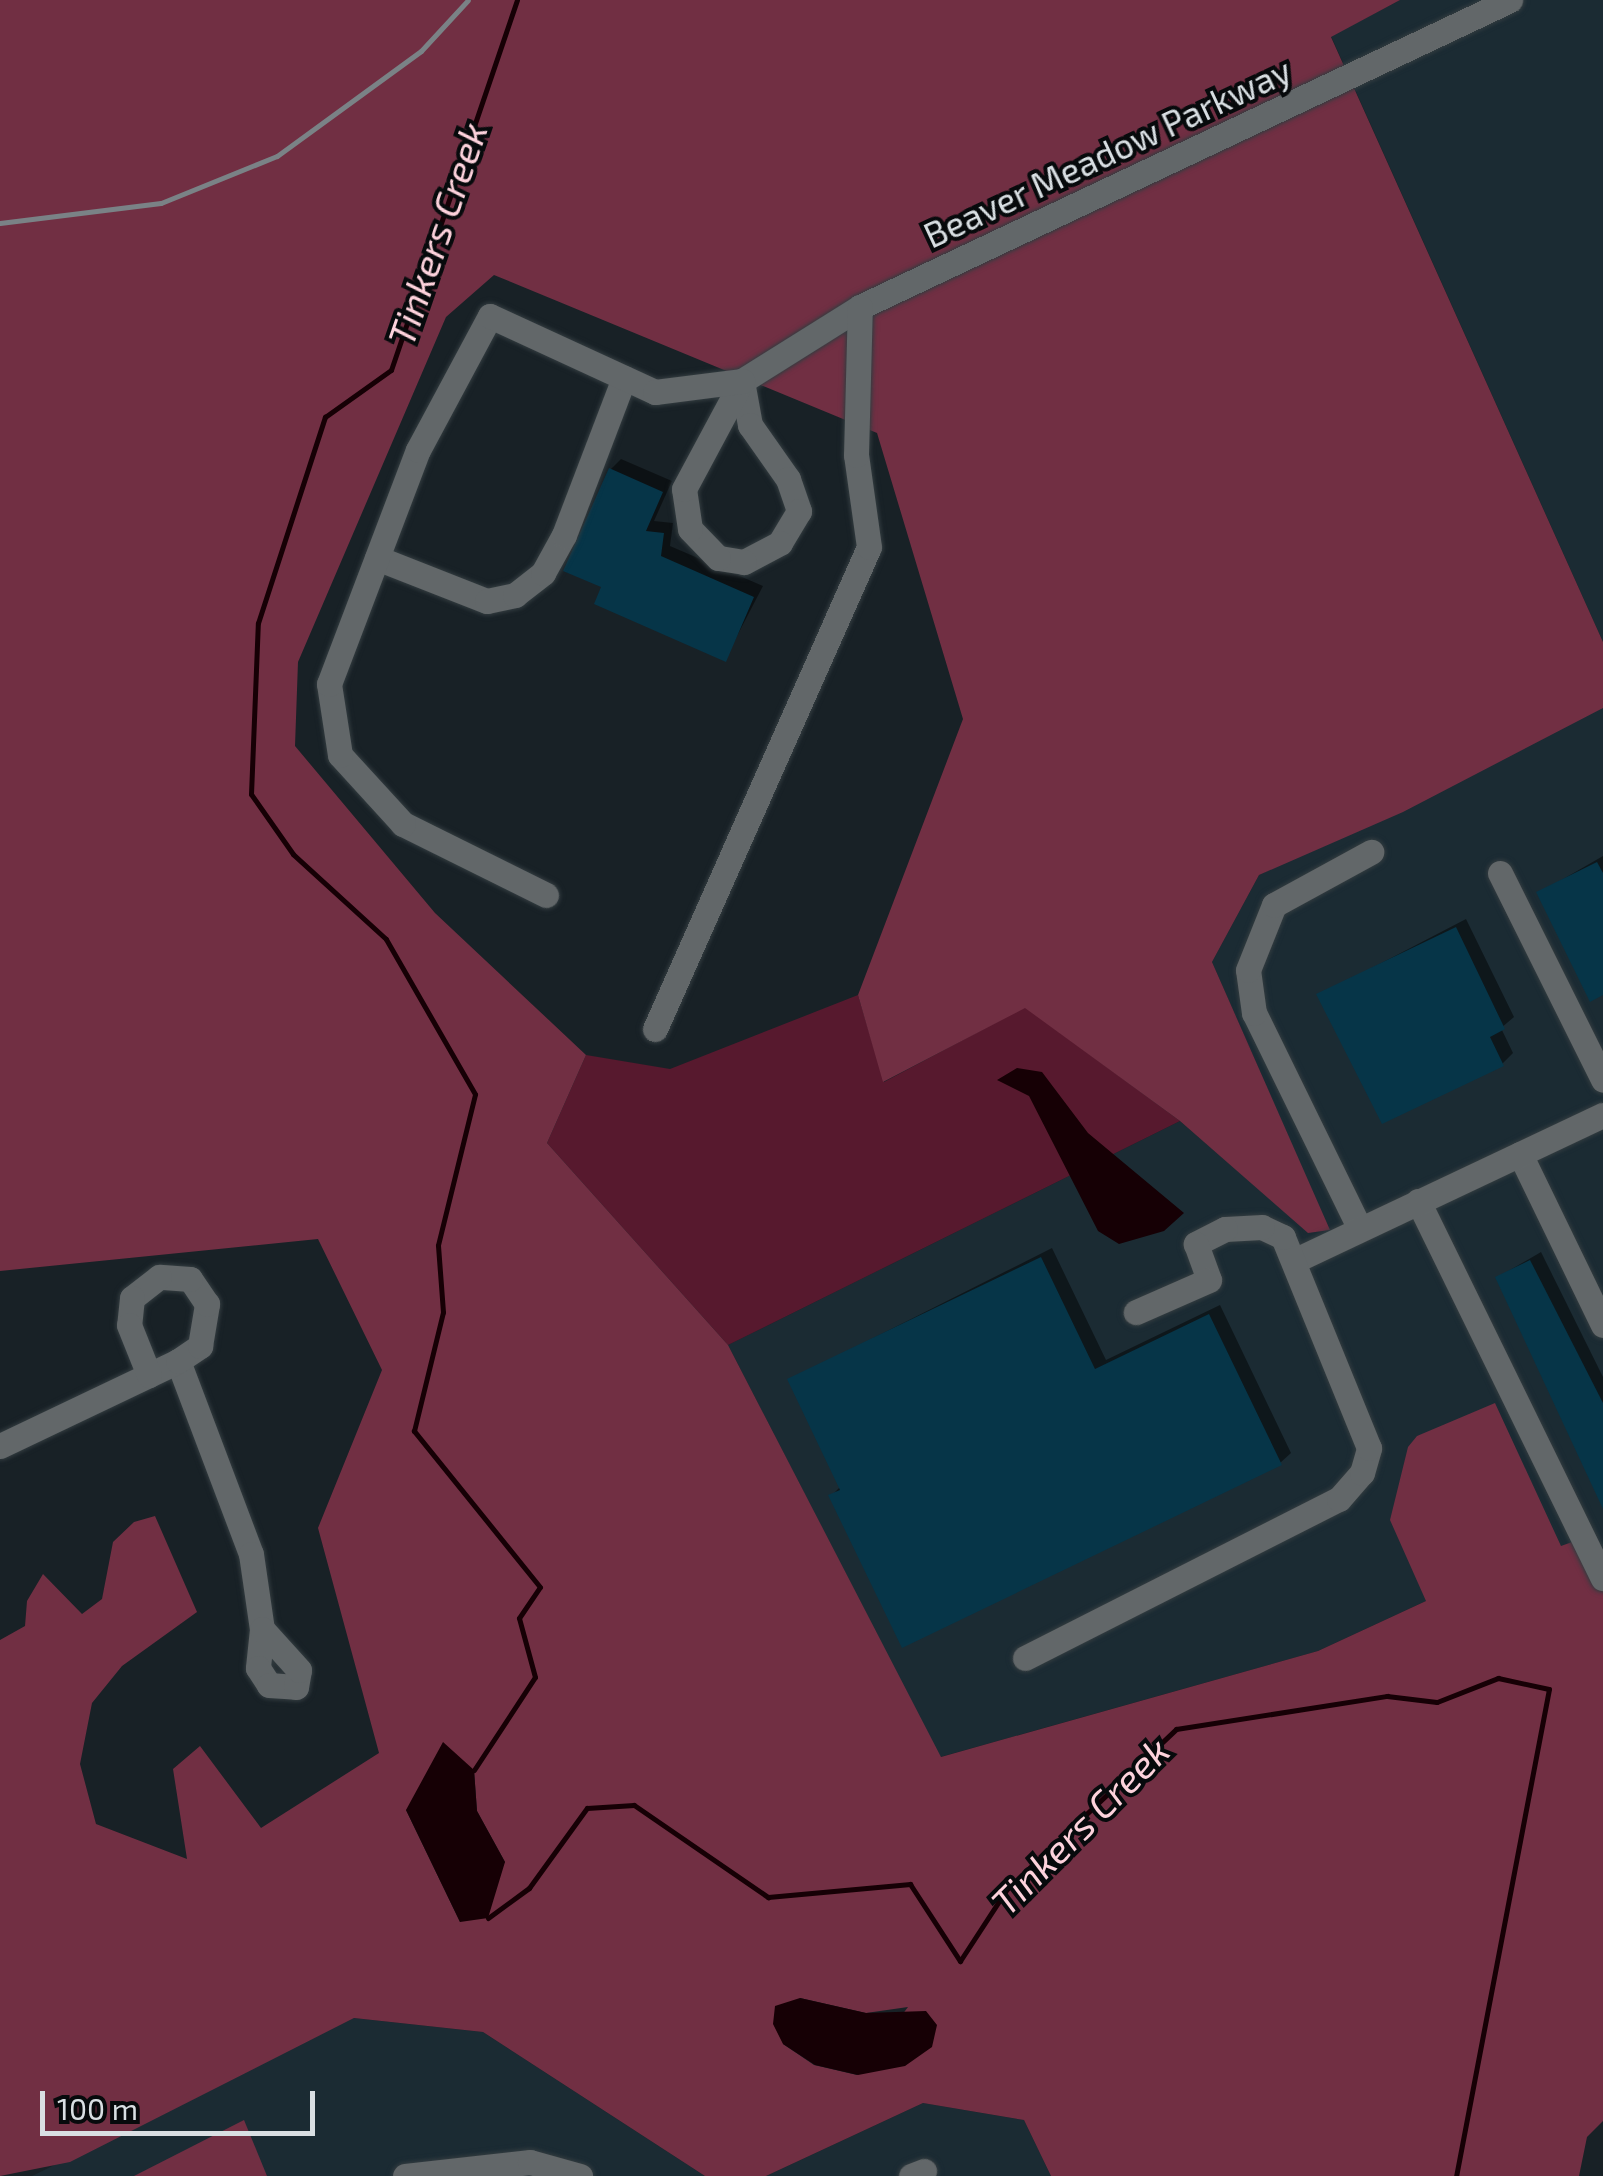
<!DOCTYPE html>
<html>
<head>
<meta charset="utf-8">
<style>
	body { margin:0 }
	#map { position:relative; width:1603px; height:2176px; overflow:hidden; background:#182126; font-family:"Exo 2",sans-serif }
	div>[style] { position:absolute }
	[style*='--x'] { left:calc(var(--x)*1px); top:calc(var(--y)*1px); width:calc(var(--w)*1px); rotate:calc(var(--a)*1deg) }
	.built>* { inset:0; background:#1b2b33 }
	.green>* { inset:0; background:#57192e }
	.forest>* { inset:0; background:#712f43 }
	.water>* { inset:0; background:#160005 }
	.shadow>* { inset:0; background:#0007 }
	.stream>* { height:5px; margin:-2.5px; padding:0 2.5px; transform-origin:2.5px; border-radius:2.5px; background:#160005 }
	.building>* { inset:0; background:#063548 }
	.roads { filter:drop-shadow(0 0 2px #333c40) drop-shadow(0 0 2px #333c40) }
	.minor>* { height:25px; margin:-12.5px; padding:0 12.5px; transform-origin:12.5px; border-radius:12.5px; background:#626769 }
	.rail>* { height:5px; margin:-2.5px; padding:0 2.5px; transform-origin:2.5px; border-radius:2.5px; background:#7a8286 }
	span { translate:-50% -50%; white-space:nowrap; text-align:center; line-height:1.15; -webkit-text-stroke:8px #070a0c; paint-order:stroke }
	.street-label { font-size:35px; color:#d9dfe3 }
	.water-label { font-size:38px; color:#fdd2dc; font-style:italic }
	.scale { position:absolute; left:40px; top:2091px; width:275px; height:45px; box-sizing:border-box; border:5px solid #d9dfe3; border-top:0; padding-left:12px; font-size:30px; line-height:35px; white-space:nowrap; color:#d9dfe3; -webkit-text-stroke:8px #070a0c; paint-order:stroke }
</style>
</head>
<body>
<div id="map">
	<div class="built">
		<i style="clip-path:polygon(1400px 0,1603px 0,1603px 642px,1331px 36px)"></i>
		<i style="clip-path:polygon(1603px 707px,1603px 1578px,1426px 1601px,1318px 1651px,940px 1757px,728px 1345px,1180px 1121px,1308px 1232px,1329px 1230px,1212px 962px,1259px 875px)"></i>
		<i style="clip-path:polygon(354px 2018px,483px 2032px,705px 2176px,32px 2176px)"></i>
		<i style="clip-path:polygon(923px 2103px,1024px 2120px,1051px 2176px,766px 2176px)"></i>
	</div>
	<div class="green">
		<i style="clip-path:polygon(858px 995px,884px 1082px,1025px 1007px,1180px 1121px,728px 1345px,547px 1143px,586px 1055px,670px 1069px)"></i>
	</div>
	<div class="forest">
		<i style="clip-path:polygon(evenodd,0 0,1400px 0,1331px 37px,1603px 642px,1603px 708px,1403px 812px,1259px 875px,1212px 962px,1330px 1230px,1308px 1233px,1180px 1121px,1025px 1008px,883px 1082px,858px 995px,963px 719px,877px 433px,494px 275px,446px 317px,298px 662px,295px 746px,435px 913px,586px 1055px,547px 1143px,728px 1345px,941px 1757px,1318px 1651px,1426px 1601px,1390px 1520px,1408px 1447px,1417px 1436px,1495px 1403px,1561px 1546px,1583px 1538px,1603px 1578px,1603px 2121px,1587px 2137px,1579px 2176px,1051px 2176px,1024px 2120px,923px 2103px,766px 2176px,705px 2176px,483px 2032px,354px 2018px,70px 2162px,0 2176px,0 1640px,25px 1626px,27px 1601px,43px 1574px,82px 1614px,102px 1599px,113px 1542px,134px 1522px,155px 1516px,197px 1612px,122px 1666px,92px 1703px,80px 1764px,96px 1824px,187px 1859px,173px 1769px,200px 1746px,261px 1828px,379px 1753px,318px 1528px,382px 1370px,318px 1239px,0 1271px,0 0,474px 1770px,477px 1811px,505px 1862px,460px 1922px,406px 1810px,474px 1770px,0 0,800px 1998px,866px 2013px,908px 2007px,857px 2075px,814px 2065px,783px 2044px,800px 1998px)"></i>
		<i style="clip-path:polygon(244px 2120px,267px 2176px,134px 2176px)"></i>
	</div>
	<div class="water">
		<i style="clip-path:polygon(1017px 1068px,1042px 1072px,1088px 1133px,1184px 1213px,1164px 1231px,1119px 1244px,1098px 1231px,1029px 1096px,997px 1080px)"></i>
		<i style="clip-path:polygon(443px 1742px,474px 1770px,477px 1811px,505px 1862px,488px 1918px,460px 1922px,406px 1810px)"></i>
		<i style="clip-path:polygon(800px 1998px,866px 2013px,926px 2011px,937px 2025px,932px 2047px,905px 2066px,858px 2075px,815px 2065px,783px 2044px,773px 2024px,775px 2006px)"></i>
	</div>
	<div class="shadow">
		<i style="clip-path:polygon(621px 459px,672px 481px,654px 521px,673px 523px,670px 546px,763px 586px,725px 659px,605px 586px,611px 469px)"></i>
		<i style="clip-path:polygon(1603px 856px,1603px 992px,1539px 893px)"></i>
		<i style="clip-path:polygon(1466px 919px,1514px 1017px,1501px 1028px,1513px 1053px,1502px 1064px,1320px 995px)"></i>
		<i style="clip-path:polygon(1052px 1248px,1106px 1360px,1220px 1305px,1291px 1453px,1280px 1463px,831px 1496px,841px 1486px,790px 1380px)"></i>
		<i style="clip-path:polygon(1541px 1252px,1603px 1377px,1603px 1500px,1498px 1277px)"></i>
	</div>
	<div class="stream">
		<i style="--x:474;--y:1770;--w:111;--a:-56.7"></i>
		<i style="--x:535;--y:1677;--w:61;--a:-105.2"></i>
		<i style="--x:519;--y:1618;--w:37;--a:-56"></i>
		<i style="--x:540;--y:1587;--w:201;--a:-128.9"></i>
		<i style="--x:414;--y:1431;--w:122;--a:-76.3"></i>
		<i style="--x:443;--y:1312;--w:67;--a:-94.3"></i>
		<i style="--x:438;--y:1245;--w:155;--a:-76.2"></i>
		<i style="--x:475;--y:1094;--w:179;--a:-119.9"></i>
		<i style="--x:386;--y:939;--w:126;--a:-137.6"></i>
		<i style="--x:293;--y:854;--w:73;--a:-125"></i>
		<i style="--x:251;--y:794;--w:171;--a:-87.7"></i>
		<i style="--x:258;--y:623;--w:217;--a:-72"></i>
		<i style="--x:325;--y:417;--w:81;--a:-35.5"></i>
		<i style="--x:391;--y:370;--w:391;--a:-71.2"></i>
		<i style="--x:488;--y:1918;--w:51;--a:-36.2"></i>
		<i style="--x:529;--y:1888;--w:99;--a:-54.1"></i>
		<i style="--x:587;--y:1808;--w:47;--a:-3.7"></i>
		<i style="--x:634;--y:1805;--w:163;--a:34.5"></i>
		<i style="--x:768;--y:1897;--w:143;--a:-5.2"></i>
		<i style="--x:910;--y:1884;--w:92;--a:57"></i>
		<i style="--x:960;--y:1961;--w:86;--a:-56.9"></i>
		<i style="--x:1007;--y:1889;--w:233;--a:-43.4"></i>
		<i style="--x:1176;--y:1729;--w:214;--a:-8.9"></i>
		<i style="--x:1387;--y:1696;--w:50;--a:6.8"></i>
		<i style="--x:1437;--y:1702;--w:66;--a:-21.5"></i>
		<i style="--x:1498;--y:1678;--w:52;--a:12.2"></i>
		<i style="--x:1549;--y:1689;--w:496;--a:100.8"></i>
	</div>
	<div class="building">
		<i style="clip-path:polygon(609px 468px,663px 492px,646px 531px,664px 533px,661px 556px,754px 597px,726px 662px,594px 604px,601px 587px,563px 571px)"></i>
		<i style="clip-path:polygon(1597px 862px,1603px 873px,1603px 995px,1590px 1002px,1536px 892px)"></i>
		<i style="clip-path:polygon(1456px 927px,1505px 1029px,1490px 1037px,1504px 1066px,1382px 1124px,1316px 994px)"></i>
		<i style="clip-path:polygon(1041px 1257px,1095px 1369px,1209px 1314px,1282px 1465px,902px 1648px,828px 1495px,840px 1490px,787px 1379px)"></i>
		<i style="clip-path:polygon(1530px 1260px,1603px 1403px,1603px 1509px,1495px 1277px)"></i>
	</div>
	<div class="roads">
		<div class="minor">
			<i style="--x:742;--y:381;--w:45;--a:79.7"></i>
			<i style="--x:750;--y:425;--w:66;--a:54.9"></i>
			<i style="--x:788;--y:479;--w:34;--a:71"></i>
			<i style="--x:799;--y:511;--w:37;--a:121"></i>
			<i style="--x:780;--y:543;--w:41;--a:152.2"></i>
			<i style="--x:744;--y:562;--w:26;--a:-171"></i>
			<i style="--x:718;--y:558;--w:40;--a:-134"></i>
			<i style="--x:690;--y:529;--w:40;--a:-98.5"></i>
			<i style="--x:684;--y:489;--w:123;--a:-61.8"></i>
			<i style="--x:742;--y:381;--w:139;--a:-32.1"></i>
			<i style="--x:860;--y:307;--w:719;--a:-25.28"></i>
			<i style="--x:377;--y:558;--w:118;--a:21.4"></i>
			<i style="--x:487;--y:601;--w:29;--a:-12"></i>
			<i style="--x:515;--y:595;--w:36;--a:-38"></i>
			<i style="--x:543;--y:573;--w:43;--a:-61.1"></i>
			<i style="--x:564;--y:535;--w:168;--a:-69.1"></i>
			<i style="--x:1500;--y:873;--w:231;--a:63.5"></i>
			<i style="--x:546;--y:895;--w:160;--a:-153.6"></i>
			<i style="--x:403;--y:824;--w:93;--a:-132.4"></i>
			<i style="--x:340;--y:755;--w:72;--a:-98.8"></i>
			<i style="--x:329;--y:684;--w:250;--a:-69.2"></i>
			<i style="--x:418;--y:450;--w:152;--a:-61.8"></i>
			<i style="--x:490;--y:316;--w:182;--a:24.7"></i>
			<i style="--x:655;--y:392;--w:88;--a:-7.2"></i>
			<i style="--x:655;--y:1029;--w:527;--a:-66.06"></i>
			<i style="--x:869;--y:547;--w:93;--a:-98"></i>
			<i style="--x:856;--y:455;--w:148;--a:-88.5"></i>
			<i style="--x:1520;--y:1154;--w:190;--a:64.1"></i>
			<i style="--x:1418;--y:1201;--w:420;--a:63.9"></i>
			<i style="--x:1360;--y:1229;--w:241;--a:-116.1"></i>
			<i style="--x:1254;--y:1013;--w:43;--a:-97.9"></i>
			<i style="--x:1248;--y:970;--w:70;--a:-68.2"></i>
			<i style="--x:1274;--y:905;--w:111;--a:-28.7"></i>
			<i style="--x:1298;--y:1259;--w:337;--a:-25.3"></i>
			<i style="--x:178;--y:1361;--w:206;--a:69.3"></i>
			<i style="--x:251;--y:1554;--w:76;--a:81.7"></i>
			<i style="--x:262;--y:1629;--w:39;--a:96"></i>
			<i style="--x:258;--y:1668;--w:20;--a:57"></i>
			<i style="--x:269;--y:1685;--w:27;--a:4"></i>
			<i style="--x:296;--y:1687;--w:17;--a:-80"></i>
			<i style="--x:299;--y:1670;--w:55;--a:-132.1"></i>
			<i style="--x:0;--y:1446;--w:197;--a:-25.5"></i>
			<i style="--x:178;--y:1361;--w:27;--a:-34"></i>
			<i style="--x:200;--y:1346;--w:43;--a:-80.5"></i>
			<i style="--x:207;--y:1304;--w:30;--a:-124"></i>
			<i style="--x:190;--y:1279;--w:31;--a:-176"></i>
			<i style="--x:159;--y:1277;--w:34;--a:142"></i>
			<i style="--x:132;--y:1298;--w:27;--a:96"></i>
			<i style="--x:129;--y:1325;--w:54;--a:68.2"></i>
			<i style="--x:1025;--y:1658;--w:352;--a:-26.9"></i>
			<i style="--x:1339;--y:1499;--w:35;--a:-49"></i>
			<i style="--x:1362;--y:1473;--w:26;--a:-74"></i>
			<i style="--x:1369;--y:1448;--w:228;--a:-112.2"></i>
			<i style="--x:1283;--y:1237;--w:23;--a:-155"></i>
			<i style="--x:1262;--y:1227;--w:37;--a:177"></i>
			<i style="--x:1225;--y:1229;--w:33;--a:153"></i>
			<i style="--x:1196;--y:1244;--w:38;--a:70"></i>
			<i style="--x:1209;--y:1280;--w:80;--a:156.3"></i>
			<i style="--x:405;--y:2176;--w:126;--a:-6.4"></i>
			<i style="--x:530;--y:2162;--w:52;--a:15.6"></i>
			<i style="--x:911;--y:2176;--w:14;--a:-21"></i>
		</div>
	</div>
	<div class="rail">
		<i style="--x:0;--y:223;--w:162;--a:-7.1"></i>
		<i style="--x:161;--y:203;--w:125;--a:-22.1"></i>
		<i style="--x:277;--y:156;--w:178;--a:-36.1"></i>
		<i style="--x:421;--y:51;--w:69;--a:-47.3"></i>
	</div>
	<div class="street-label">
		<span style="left:1107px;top:152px;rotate:-25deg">Beaver Meadow Parkway</span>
	</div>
	<div class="water-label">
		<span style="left:437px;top:234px;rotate:-71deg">Tinkers Creek</span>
		<span style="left:1080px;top:1826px;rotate:-45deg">Tinkers Creek</span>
	</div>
	<div class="scale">100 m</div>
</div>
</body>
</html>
